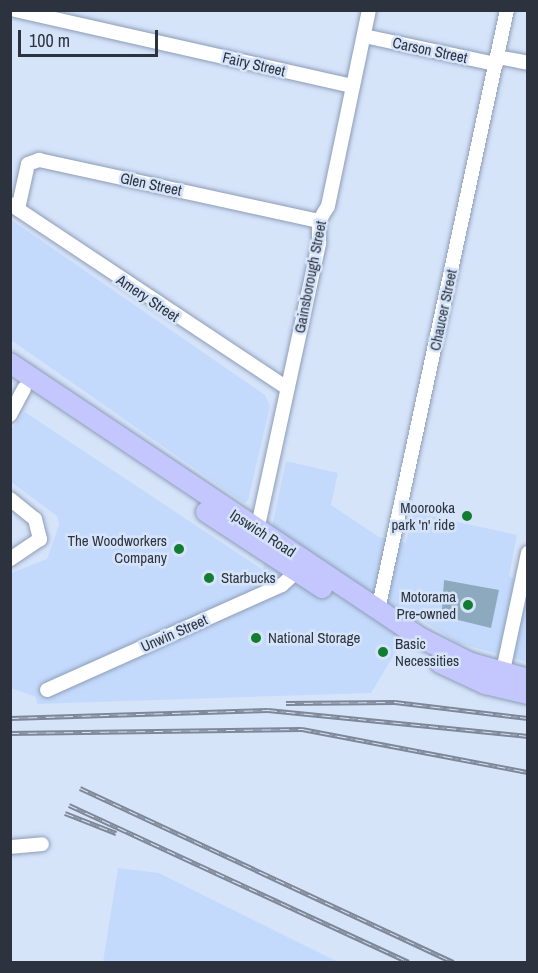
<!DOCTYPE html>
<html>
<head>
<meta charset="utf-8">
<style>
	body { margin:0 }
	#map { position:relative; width:538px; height:973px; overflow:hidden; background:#d6e4fa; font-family:"Archivo Narrow",sans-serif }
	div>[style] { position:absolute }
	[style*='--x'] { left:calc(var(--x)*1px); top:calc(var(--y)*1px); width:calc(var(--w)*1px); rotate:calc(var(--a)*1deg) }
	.built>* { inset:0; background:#c4dafc }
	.building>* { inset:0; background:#8da9bd }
	.roads { filter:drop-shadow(0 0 2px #8d9db7) drop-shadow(0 0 2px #8d9db7) }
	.minor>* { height:14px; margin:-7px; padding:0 7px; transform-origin:7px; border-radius:7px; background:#fff }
	.highway>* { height:20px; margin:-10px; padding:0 10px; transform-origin:10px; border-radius:10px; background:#c4c7fd }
	.rail>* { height:5px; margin-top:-2.5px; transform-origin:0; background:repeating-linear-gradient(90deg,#d6e4fa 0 9px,#7d8797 0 18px); box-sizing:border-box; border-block:2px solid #7d8797 }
	.dots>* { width:16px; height:16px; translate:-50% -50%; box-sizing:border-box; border:3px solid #d6e4fa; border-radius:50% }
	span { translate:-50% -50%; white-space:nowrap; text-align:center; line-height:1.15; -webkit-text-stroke:5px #d6e4fa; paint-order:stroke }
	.street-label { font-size:15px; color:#2c333e }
	.poi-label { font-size:15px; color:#2c333e }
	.right { translate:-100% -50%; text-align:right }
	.left { translate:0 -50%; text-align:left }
	.frame { position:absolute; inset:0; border:12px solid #2c333e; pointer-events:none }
	.scale { position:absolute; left:18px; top:30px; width:140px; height:27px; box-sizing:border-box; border:3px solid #2c333e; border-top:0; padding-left:8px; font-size:18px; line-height:21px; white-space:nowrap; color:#2c333e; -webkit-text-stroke:4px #d6e4fa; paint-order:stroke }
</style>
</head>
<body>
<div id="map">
	<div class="built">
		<i style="clip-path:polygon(10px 219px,265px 395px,270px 406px,248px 501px,244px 503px,11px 340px)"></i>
		<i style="clip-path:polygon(25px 412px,263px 570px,286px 461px,338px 473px,331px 505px,379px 537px,406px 543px,413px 512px,517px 535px,509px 576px,527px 585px,527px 662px,458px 643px,417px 617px,371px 693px,37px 704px,36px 697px,11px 688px,11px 573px,47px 559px,59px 525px,57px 516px,11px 482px,10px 431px)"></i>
		<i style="clip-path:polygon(118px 868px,159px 873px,338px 962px,103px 962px)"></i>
	</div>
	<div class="building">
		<i style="clip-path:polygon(444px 580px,499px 590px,491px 628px,458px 620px,442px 610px)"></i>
	</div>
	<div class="roads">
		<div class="minor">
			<i style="--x:15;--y:10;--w:345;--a:12.7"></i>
			<i style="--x:364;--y:36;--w:135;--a:12"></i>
			<i style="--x:498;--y:57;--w:31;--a:11"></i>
			<i style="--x:10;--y:204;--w:333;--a:33.6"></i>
			<i style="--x:18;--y:209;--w:46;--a:-77.5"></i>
			<i style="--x:28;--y:164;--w:12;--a:-20"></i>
			<i style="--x:39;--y:160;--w:287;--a:12.3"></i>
			<i style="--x:10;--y:415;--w:30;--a:-62"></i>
			<i style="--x:10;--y:499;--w:32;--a:39"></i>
			<i style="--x:35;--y:519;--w:21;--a:76"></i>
			<i style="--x:40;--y:539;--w:36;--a:146"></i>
			<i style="--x:256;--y:535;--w:299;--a:-77.8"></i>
			<i style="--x:319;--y:243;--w:22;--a:-90"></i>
			<i style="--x:319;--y:221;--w:17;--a:-59"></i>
			<i style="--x:328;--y:206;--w:200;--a:-78.2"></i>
			<i style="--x:378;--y:610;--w:614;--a:-77.87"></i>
			<i style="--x:501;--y:680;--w:130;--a:-78"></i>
			<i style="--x:47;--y:690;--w:257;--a:-24.1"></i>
			<i style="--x:282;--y:585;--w:19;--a:-43"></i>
			<i style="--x:10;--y:847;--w:32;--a:-5"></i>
		</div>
		<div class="highway">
			<i style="--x:10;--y:363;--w:495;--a:33.8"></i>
			<i style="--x:421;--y:638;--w:56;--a:26.6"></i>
			<i style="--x:471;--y:663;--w:59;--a:15.7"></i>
			<i style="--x:206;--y:512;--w:139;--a:33.2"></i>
			<i style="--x:440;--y:663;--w:50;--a:25"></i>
			<i style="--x:485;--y:684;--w:44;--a:13.1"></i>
		</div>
	</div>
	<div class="rail">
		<i style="--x:286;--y:703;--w:109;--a:-0.5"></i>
		<i style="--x:395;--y:702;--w:134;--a:6.9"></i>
		<i style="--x:10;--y:718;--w:258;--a:-1.8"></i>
		<i style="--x:268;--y:710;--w:261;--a:5.7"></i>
		<i style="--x:10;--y:733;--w:292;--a:-0.8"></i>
		<i style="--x:302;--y:729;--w:230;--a:10.8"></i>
		<i style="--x:80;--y:788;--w:412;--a:25"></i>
		<i style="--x:69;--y:805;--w:374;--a:24.8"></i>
		<i style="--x:65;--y:813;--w:55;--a:21.4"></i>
	</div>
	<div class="dots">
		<i style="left:467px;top:516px;background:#127d32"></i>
		<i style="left:179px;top:549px;background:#127d32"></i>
		<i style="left:209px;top:578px;background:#127d32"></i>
		<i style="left:468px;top:605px;background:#127d32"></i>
		<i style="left:256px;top:638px;background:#127d32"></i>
		<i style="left:383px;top:652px;background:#127d32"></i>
	</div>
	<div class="street-label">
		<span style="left:430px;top:50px;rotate:12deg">Carson Street</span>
		<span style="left:254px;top:64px;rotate:13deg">Fairy Street</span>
		<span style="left:151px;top:184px;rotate:12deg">Glen Street</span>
		<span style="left:310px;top:277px;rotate:-79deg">Gainsborough Street</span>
		<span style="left:148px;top:298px;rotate:34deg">Amery Street</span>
		<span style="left:443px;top:310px;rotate:-78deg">Chaucer Street</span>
		<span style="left:263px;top:533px;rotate:33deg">Ipswich Road</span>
		<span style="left:174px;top:633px;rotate:-24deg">Unwin Street</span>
	</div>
	<div class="poi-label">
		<span class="right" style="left:455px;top:516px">Moorooka<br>park 'n' ride</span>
		<span class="right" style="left:167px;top:549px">The Woodworkers<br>Company</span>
		<span class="left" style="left:221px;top:578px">Starbucks</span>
		<span class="right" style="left:456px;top:605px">Motorama<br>Pre-owned</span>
		<span class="left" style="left:268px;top:638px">National Storage</span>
		<span class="left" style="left:395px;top:652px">Basic<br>Necessities</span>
	</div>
	<div class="frame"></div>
	<div class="scale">100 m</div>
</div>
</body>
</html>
